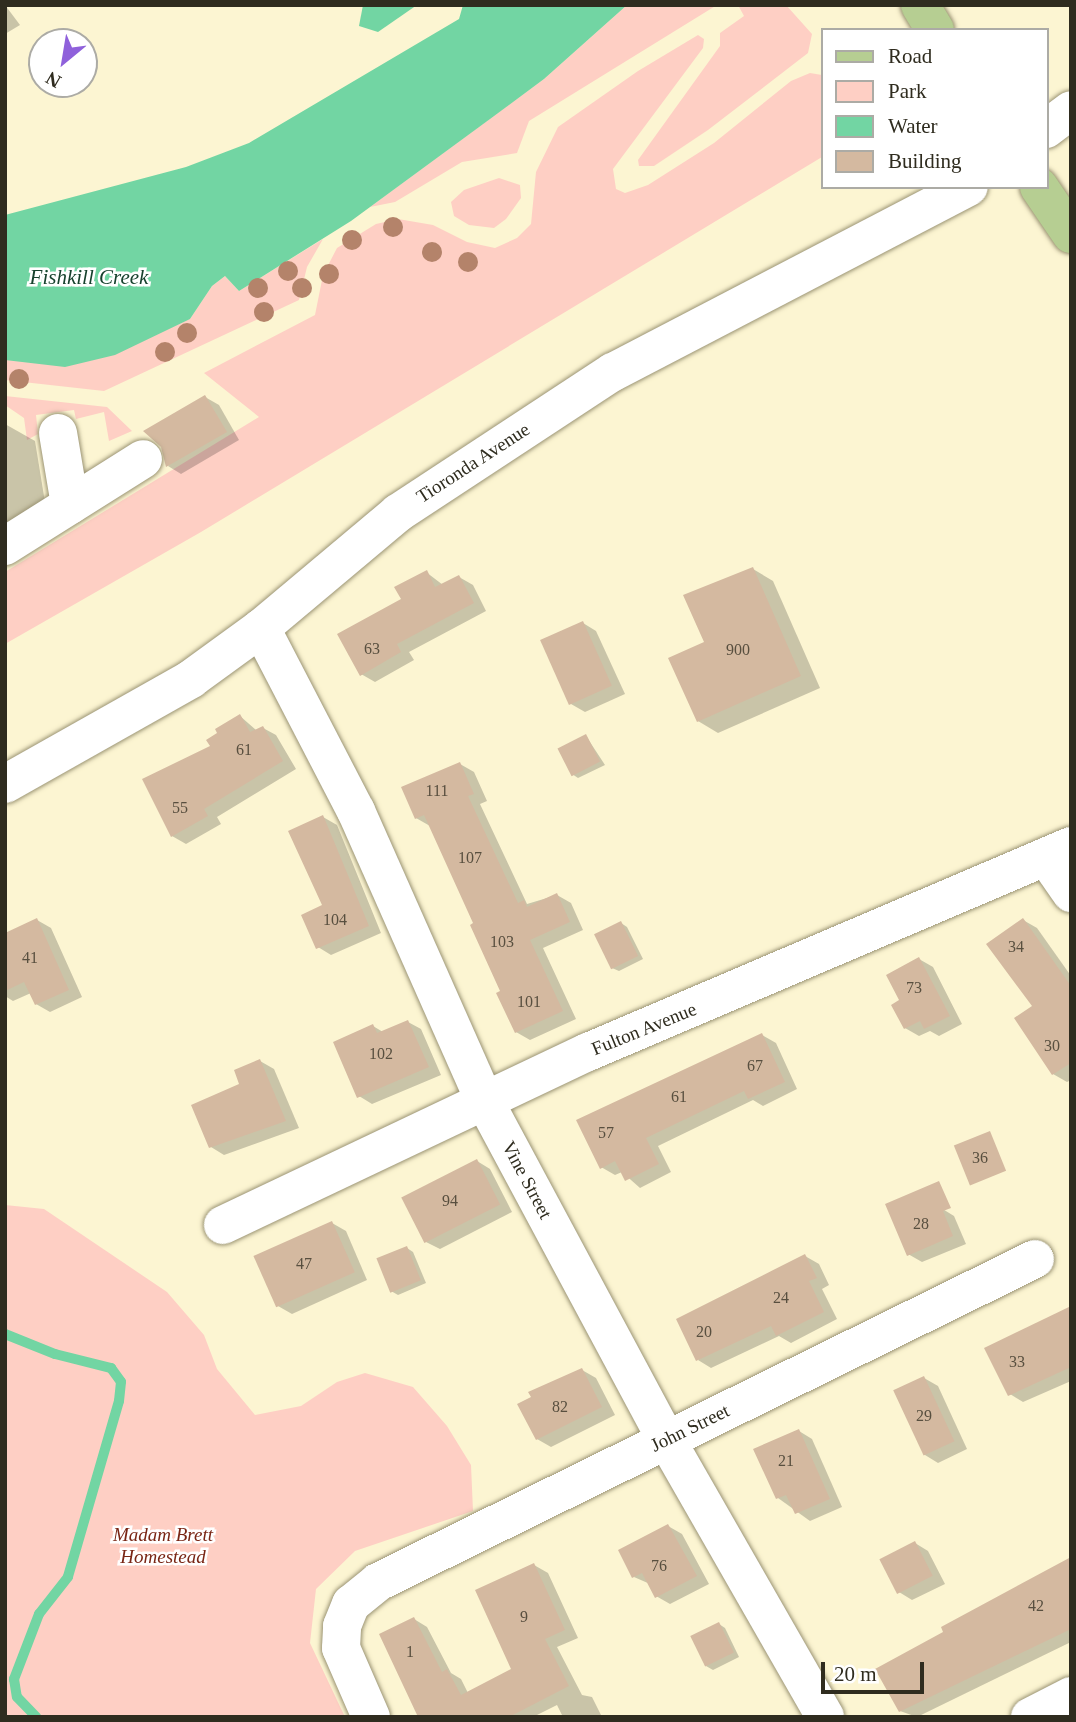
<!DOCTYPE html>
<html>
<head>
<meta charset="utf-8">
<style>
	body { margin:0 }
	#map { position:relative; width:1076px; height:1722px; overflow:hidden; background:#fcf5d2; font-family:"Times New Roman",serif }
	div>[style] { position:absolute }
	[style*='--x'] { left:calc(var(--x)*1px); top:calc(var(--y)*1px); width:calc(var(--w)*1px); rotate:calc(var(--a)*1deg) }
	.green>* { inset:0; background:#fecfc4 }
	.water>* { inset:0; background:#72d5a3 }
	.shadow>* { inset:0; background:#0003 }
	.stream>* { height:10px; margin:-5px; padding:0 5px; transform-origin:5px; border-radius:5px; background:#72d5a3 }
	.building>* { inset:0; background:#d4b9a0; transform-origin:0 0 }
	.roads { filter:drop-shadow(0 0 2px #9b9474) drop-shadow(0 0 2px #9b9474) }
	.minor>* { height:38px; margin:-19px; padding:0 19px; transform-origin:19px; border-radius:19px; background:#fff }
	.major>* { height:38px; margin:-19px; padding:0 19px; transform-origin:19px; border-radius:19px; background:#b6ce92 }
	.trees>* { width:20px; height:20px; margin:-10px; border-radius:50%; background:#b4836a }
	span { translate:-50% -50%; white-space:nowrap; text-align:center; line-height:1.15; -webkit-text-stroke:5px #fff; paint-order:stroke }
	.number-label { font-size:16px; color:#584f3f }
	.number-label span { -webkit-text-stroke-width:0 }
	.street-label { font-size:19px; color:#2f2c1f }
	.park-label { font-size:19px; color:#792615; font-style:italic }
	.water-label { font-size:21px; color:#16412d; font-style:italic }
	.frame { position:absolute; inset:0; border:7px solid #2f2c1f; pointer-events:none }
	.legend { position:absolute; left:821px; top:28px; width:228px; height:161px; box-sizing:border-box; background:#fff; border:2px solid #acaba5; margin:0; padding:9px 12px; list-style:none; font-size:21px; color:#2f2c1f }
	.legend li { display:flex; align-items:center; gap:14px; height:35px }
	.legend b { width:35px; border:2px solid #acaba5 }
	.north { position:absolute; left:28px; top:28px; width:70px; height:70px; box-sizing:border-box; background:#fff; border:2px solid #acaba5; border-radius:50%; rotate:210deg; font-size:19px; font-weight:700; line-height:28px; text-align:center; color:#2f2c1f }
	.north::after { content:''; display:block; margin:auto; width:24px; height:32px; background:#8f61db; clip-path:polygon(50% 0,100% 100%,50% 72%,0 100%) }
	.scale { position:absolute; left:821px; top:1662px; width:103px; height:32px; box-sizing:border-box; border:4px solid #2f2c1f; border-top:0; padding-left:9px; font-size:21px; line-height:24px; white-space:nowrap; color:#2f2c1f; -webkit-text-stroke:5px #fff; paint-order:stroke }
</style>
</head>
<body>
<div id="map">
	<div class="green">
		<i style="clip-path:polygon(627px 5px,717px 5px,529px 121px,517px 153px,462px 162px,395px 202px,370px 207px,544px 79px)"></i>
		<i style="clip-path:polygon(738px 5px,786px 5px,812px 34px,808px 53px,708px 130px,654px 166px,639px 166px,638px 160px,720px 46px,720px 33px,744px 16px)"></i>
		<i style="clip-path:polygon(698px 35px,704px 39px,703px 48px,613px 169px,616px 189px,625px 193px,648px 185px,714px 143px,791px 81px,810px 73px,822px 75px,822px 157px,201px 532px,5px 644px,5px 572px,259px 417px,204px 373px,315px 315px,323px 275px,337px 248px,376px 224px,398px 219px,433px 225px,467px 242px,495px 248px,517px 238px,531px 224px,536px 172px,558px 127px,638px 71px)"></i>
		<i style="clip-path:polygon(499px 178px,520px 185px,521px 198px,506px 219px,494px 228px,469px 225px,454px 216px,451px 202px,464px 190px)"></i>
		<i style="clip-path:polygon(323px 239px,307px 267px,299px 300px,104px 391px,5px 380px,5px 360px,190px 319px,212px 286px,225px 276px,239px 291px)"></i>
		<i style="clip-path:polygon(5px 396px,107px 407px,132px 431px,109px 441px,104px 412px,76px 419px,74px 410px,36px 415px,38px 434px,27px 440px,24px 418px,5px 405px)"></i>
		<i style="clip-path:polygon(5px 1205px,44px 1209px,167px 1292px,204px 1335px,217px 1369px,255px 1415px,301px 1406px,337px 1382px,365px 1373px,413px 1387px,447px 1426px,471px 1465px,473px 1511px,355px 1551px,316px 1589px,310px 1643px,345px 1717px,5px 1717px)"></i>
	</div>
	<div class="water">
		<i style="clip-path:polygon(363px 5px,417px 5px,378px 32px,359px 26px)"></i>
		<i style="clip-path:polygon(463px 5px,627px 5px,544px 79px,490px 119px,351px 221px,239px 291px,225px 276px,212px 286px,190px 319px,115px 355px,65px 367px,5px 360px,5px 215px,186px 167px,249px 143px,459px 19px)"></i>
	</div>
	<div class="shadow">
		<i style="clip-path:polygon(5px 5px,20px 25px,5px 34px)"></i>
		<i style="clip-path:polygon(205px 397px,219px 405px,239px 440px,181px 474px,168px 466px)"></i>
		<i style="clip-path:polygon(5px 424px,35px 441px,50px 533px,5px 541px)"></i>
		<i style="clip-path:polygon(753px 569px,773px 581px,820px 688px,718px 733px,698px 721px,706px 643px)"></i>
		<i style="clip-path:polygon(426px 572px,443px 585px,459px 577px,473px 585px,486px 611px,409px 652px,414px 660px,375px 682px,361px 674px,403px 600px)"></i>
		<i style="clip-path:polygon(583px 623px,596px 631px,625px 694px,585px 712px,571px 704px)"></i>
		<i style="clip-path:polygon(240px 716px,257px 731px,263px 728px,276px 735px,296px 769px,217px 817px,221px 824px,186px 844px,172px 836px)"></i>
		<i style="clip-path:polygon(586px 736px,605px 765px,578px 778px,572px 774px)"></i>
		<i style="clip-path:polygon(460px 764px,474px 772px,487px 801px,480px 804px,527px 904px,557px 895px,571px 903px,583px 930px,543px 948px,576px 1019px,530px 1040px,516px 1032px,476px 924px,430px 826px,416px 818px)"></i>
		<i style="clip-path:polygon(323px 817px,337px 825px,381px 933px,331px 955px,318px 947px,324px 906px)"></i>
		<i style="clip-path:polygon(37px 920px,51px 928px,82px 997px,50px 1012px,36px 1004px,31px 993px,13px 1001px,5px 996px,5px 935px)"></i>
		<i style="clip-path:polygon(1023px 920px,1037px 928px,1071px 976px,1071px 1080px,1067px 1082px,1053px 1074px,1034px 1007px)"></i>
		<i style="clip-path:polygon(621px 923px,627px 927px,643px 959px,619px 971px,612px 968px)"></i>
		<i style="clip-path:polygon(919px 959px,933px 967px,962px 1024px,939px 1036px,930px 1031px,919px 1036px,905px 1028px,902px 1001px)"></i>
		<i style="clip-path:polygon(408px 1022px,421px 1029px,441px 1075px,372px 1104px,359px 1096px,373px 1026px,383px 1032px)"></i>
		<i style="clip-path:polygon(762px 1035px,776px 1043px,797px 1089px,763px 1106px,753px 1100px,658px 1146px,671px 1172px,640px 1188px,622px 1172px,615px 1175px,601px 1167px)"></i>
		<i style="clip-path:polygon(260px 1061px,274px 1069px,299px 1128px,224px 1155px,211px 1147px,242px 1085px)"></i>
		<i style="clip-path:polygon(477px 1161px,490px 1169px,512px 1212px,440px 1249px,426px 1242px)"></i>
		<i style="clip-path:polygon(941px 1208px,954px 1216px,966px 1244px,922px 1262px,908px 1254px)"></i>
		<i style="clip-path:polygon(332px 1223px,346px 1231px,367px 1280px,292px 1314px,278px 1306px)"></i>
		<i style="clip-path:polygon(407px 1248px,413px 1252px,426px 1283px,398px 1295px,391px 1291px)"></i>
		<i style="clip-path:polygon(805px 1256px,819px 1264px,829px 1285px,822px 1289px,837px 1319px,791px 1343px,779px 1336px,711px 1368px,698px 1360px)"></i>
		<i style="clip-path:polygon(1071px 1307px,1071px 1381px,1023px 1402px,1010px 1394px,987px 1349px)"></i>
		<i style="clip-path:polygon(582px 1370px,596px 1378px,615px 1415px,551px 1447px,537px 1439px)"></i>
		<i style="clip-path:polygon(924px 1378px,938px 1386px,967px 1449px,938px 1463px,925px 1455px)"></i>
		<i style="clip-path:polygon(799px 1431px,812px 1439px,842px 1507px,810px 1521px,778px 1498px)"></i>
		<i style="clip-path:polygon(668px 1526px,682px 1534px,709px 1584px,670px 1604px,656px 1596px,650px 1584px,634px 1577px)"></i>
		<i style="clip-path:polygon(915px 1543px,928px 1551px,945px 1584px,912px 1600px,899px 1592px)"></i>
		<i style="clip-path:polygon(1071px 1559px,1071px 1642px,917px 1717px,900px 1711px)"></i>
		<i style="clip-path:polygon(534px 1565px,548px 1573px,578px 1638px,557px 1647px,582px 1695px,592px 1697px,602px 1717px,563px 1717px,557px 1705px,533px 1717px,422px 1717px,414px 1619px,427px 1627px,451px 1673px,461px 1679px,468px 1693px,513px 1669px)"></i>
		<i style="clip-path:polygon(719px 1624px,725px 1628px,739px 1657px,713px 1670px,706px 1666px)"></i>
	</div>
	<div class="stream">
		<i style="--x:5;--y:1334;--w:54;--a:21.8"></i>
		<i style="--x:55;--y:1354;--w:58;--a:14"></i>
		<i style="--x:111;--y:1368;--w:17;--a:54"></i>
		<i style="--x:121;--y:1382;--w:19;--a:96"></i>
		<i style="--x:119;--y:1401;--w:183;--a:106.2"></i>
		<i style="--x:68;--y:1577;--w:47;--a:128.1"></i>
		<i style="--x:39;--y:1614;--w:70;--a:111"></i>
		<i style="--x:14;--y:1679;--w:18;--a:81"></i>
		<i style="--x:17;--y:1697;--w:28;--a:46"></i>
	</div>
	<div class="building">
		<i style="clip-path:polygon(205px 395px,227px 432px,166px 467px,161px 447px,143px 431px)"></i>
		<i style="clip-path:polygon(753px 567px,801px 676px,697px 722px,668px 658px,704px 642px,683px 595px)"></i>
		<i style="clip-path:polygon(427px 570px,435px 587px,459px 575px,474px 603px,397px 644px,401px 652px,360px 676px,337px 634px,401px 599px,394px 587px)"></i>
		<i style="left:583px;top:621px;width:71px;height:47px;rotate:66deg"></i>
		<i style="clip-path:polygon(240px 714px,250px 732px,263px 726px,283px 761px,204px 809px,208px 816px,171px 837px,142px 779px,210px 746px,206px 740px,217px 733px,215px 729px)"></i>
		<i style="left:586px;top:734px;width:31px;height:32px;rotate:63deg"></i>
		<i style="clip-path:polygon(460px 762px,474px 794px,468px 796px,518px 903px,524px 900px,527px 907px,557px 893px,570px 922px,530px 940px,563px 1011px,515px 1033px,496px 993px,500px 991px,470px 925px,473px 923px,424px 815px,415px 819px,401px 787px)"></i>
		<i style="clip-path:polygon(323px 815px,369px 926px,316px 949px,301px 915px,322px 905px,288px 831px)"></i>
		<i style="clip-path:polygon(37px 918px,69px 990px,35px 1005px,24px 982px,5px 991px,5px 933px)"></i>
		<i style="clip-path:polygon(1023px 918px,1071px 986px,1071px 1063px,1052px 1075px,1014px 1018px,1032px 1006px,986px 944px)"></i>
		<i style="left:621px;top:921px;width:39px;height:30px;rotate:64deg"></i>
		<i style="clip-path:polygon(919px 957px,950px 1016px,924px 1029px,920px 1021px,904px 1029px,891px 1005px,899px 1000px,886px 975px)"></i>
		<i style="clip-path:polygon(408px 1020px,429px 1067px,357px 1098px,333px 1042px,373px 1024px,377px 1033px)"></i>
		<i style="clip-path:polygon(762px 1033px,785px 1082px,748px 1099px,744px 1091px,646px 1138px,659px 1164px,625px 1181px,615px 1161px,600px 1169px,576px 1120px)"></i>
		<i style="clip-path:polygon(260px 1059px,286px 1121px,209px 1148px,191px 1105px,239px 1084px,234px 1070px)"></i>
		<i style="left:990px;top:1131px;width:43px;height:39px;rotate:68deg"></i>
		<i style="left:477px;top:1159px;width:51px;height:85px;rotate:63deg"></i>
		<i style="clip-path:polygon(939px 1181px,951px 1208px,943px 1211px,953px 1236px,907px 1256px,885px 1204px)"></i>
		<i style="left:332px;top:1221px;width:56px;height:86px;rotate:66deg"></i>
		<i style="left:407px;top:1246px;width:37px;height:33px;rotate:68deg"></i>
		<i style="clip-path:polygon(805px 1254px,817px 1278px,809px 1281px,824px 1312px,776px 1336px,771px 1326px,696px 1361px,676px 1319px)"></i>
		<i style="clip-path:polygon(1071px 1306px,1071px 1367px,1008px 1396px,984px 1348px)"></i>
		<i style="clip-path:polygon(582px 1368px,602px 1407px,536px 1440px,517px 1404px,531px 1397px,528px 1392px)"></i>
		<i style="left:924px;top:1376px;width:72px;height:34px;rotate:65deg"></i>
		<i style="clip-path:polygon(799px 1429px,830px 1499px,795px 1514px,786px 1495px,776px 1499px,753px 1449px)"></i>
		<i style="clip-path:polygon(668px 1524px,697px 1576px,655px 1598px,642px 1573px,632px 1578px,618px 1550px)"></i>
		<i style="left:915px;top:1541px;width:39px;height:40px;rotate:63deg"></i>
		<i style="clip-path:polygon(1071px 1557px,1071px 1629px,899px 1712px,875px 1669px,943px 1632px,941px 1627px)"></i>
		<i style="clip-path:polygon(534px 1563px,565px 1630px,545px 1639px,569px 1686px,509px 1717px,418px 1717px,379px 1634px,414px 1617px,442px 1672px,447px 1669px,461px 1695px,511px 1669px,475px 1590px)"></i>
		<i style="left:719px;top:1622px;width:34px;height:32px;rotate:64deg"></i>
	</div>
	<div class="roads">
		<div class="minor">
			<i style="--x:1046;--y:129;--w:31;--a:-37"></i>
			<i style="--x:58;--y:433;--w:73;--a:80.5"></i>
			<i style="--x:5;--y:546;--w:163;--a:-32.2"></i>
			<i style="--x:261;--y:628;--w:206;--a:62.6"></i>
			<i style="--x:356;--y:811;--w:316;--a:66.1"></i>
			<i style="--x:484;--y:1100;--w:385;--a:61.8"></i>
			<i style="--x:666;--y:1439;--w:320;--a:60.2"></i>
			<i style="--x:5;--y:784;--w:214;--a:-29.4"></i>
			<i style="--x:191;--y:679;--w:87;--a:-36.1"></i>
			<i style="--x:261;--y:628;--w:179;--a:-40"></i>
			<i style="--x:398;--y:513;--w:257;--a:-33.3"></i>
			<i style="--x:613;--y:372;--w:401;--a:-27.5"></i>
			<i style="--x:1046;--y:857;--w:44;--a:55.2"></i>
			<i style="--x:223;--y:1225;--w:404;--a:-25.4"></i>
			<i style="--x:588;--y:1052;--w:525;--a:-23.1"></i>
			<i style="--x:371;--y:1717;--w:75;--a:-113.5"></i>
			<i style="--x:341;--y:1648;--w:22;--a:-87"></i>
			<i style="--x:342;--y:1626;--w:24;--a:-68"></i>
			<i style="--x:351;--y:1604;--w:35;--a:-39"></i>
			<i style="--x:378;--y:1582;--w:732;--a:-26.18"></i>
			<i style="--x:1030;--y:1717;--w:46;--a:-27.1"></i>
		</div>
		<div class="major">
			<i style="--x:920;--y:5;--w:29;--a:59"></i>
			<i style="--x:1039;--y:187;--w:57;--a:55.8"></i>
		</div>
	</div>
	<div class="trees">
		<i style="left:393px;top:227px"></i>
		<i style="left:352px;top:240px"></i>
		<i style="left:432px;top:252px"></i>
		<i style="left:468px;top:262px"></i>
		<i style="left:288px;top:271px"></i>
		<i style="left:329px;top:274px"></i>
		<i style="left:258px;top:288px"></i>
		<i style="left:302px;top:288px"></i>
		<i style="left:264px;top:312px"></i>
		<i style="left:187px;top:333px"></i>
		<i style="left:165px;top:352px"></i>
		<i style="left:19px;top:379px"></i>
	</div>
	<div class="number-label">
		<span style="left:372px;top:649px">63</span>
		<span style="left:738px;top:650px">900</span>
		<span style="left:244px;top:750px">61</span>
		<span style="left:437px;top:791px">111</span>
		<span style="left:180px;top:808px">55</span>
		<span style="left:470px;top:858px">107</span>
		<span style="left:335px;top:920px">104</span>
		<span style="left:502px;top:942px">103</span>
		<span style="left:1016px;top:947px">34</span>
		<span style="left:30px;top:958px">41</span>
		<span style="left:914px;top:988px">73</span>
		<span style="left:529px;top:1002px">101</span>
		<span style="left:1052px;top:1046px">30</span>
		<span style="left:381px;top:1054px">102</span>
		<span style="left:755px;top:1066px">67</span>
		<span style="left:679px;top:1097px">61</span>
		<span style="left:606px;top:1133px">57</span>
		<span style="left:980px;top:1158px">36</span>
		<span style="left:450px;top:1201px">94</span>
		<span style="left:921px;top:1224px">28</span>
		<span style="left:304px;top:1264px">47</span>
		<span style="left:781px;top:1298px">24</span>
		<span style="left:704px;top:1332px">20</span>
		<span style="left:1017px;top:1362px">33</span>
		<span style="left:560px;top:1407px">82</span>
		<span style="left:924px;top:1416px">29</span>
		<span style="left:786px;top:1461px">21</span>
		<span style="left:659px;top:1566px">76</span>
		<span style="left:1036px;top:1606px">42</span>
		<span style="left:524px;top:1617px">9</span>
		<span style="left:410px;top:1652px">1</span>
	</div>
	<div class="street-label">
		<span style="left:473px;top:463px;rotate:-33deg">Tioronda Avenue</span>
		<span style="left:644px;top:1029px;rotate:-22deg">Fulton Avenue</span>
		<span style="left:527px;top:1180px;rotate:62deg">Vine Street</span>
		<span style="left:690px;top:1428px;rotate:-26deg">John Street</span>
	</div>
	<div class="park-label">
		<span style="left:163px;top:1546px">Madam Brett<br>Homestead</span>
	</div>
	<div class="water-label">
		<span style="left:89px;top:277px">Fishkill Creek</span>
	</div>
	<div class="frame"></div>
	<ul class="legend">
	<li><b style="height:9px;background:#b6ce92"></b>Road</li>
	<li><b style="height:19px;background:#fecfc4"></b>Park</li>
	<li><b style="height:19px;background:#72d5a3"></b>Water</li>
	<li><b style="height:19px;background:#d4b9a0"></b>Building</li>
	</ul>
	<div class="north">N</div>
	<div class="scale">20 m</div>
</div>
</body>
</html>
